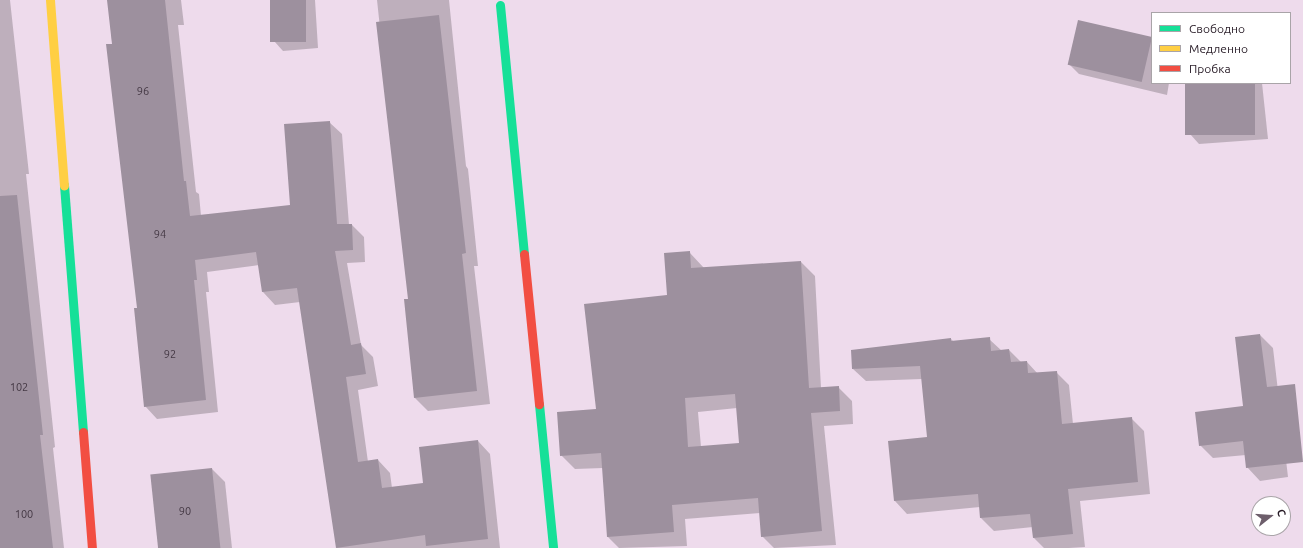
<!DOCTYPE html>
<html>
<head>
<meta charset="utf-8">
<style>
	body { margin:0 }
	#map { position:relative; width:1303px; height:548px; overflow:hidden; background:#eedbec; font-family:Ubuntu,sans-serif }
	div>[style] { position:absolute }
	[style*='--x'] { left:calc(var(--x)*1px); top:calc(var(--y)*1px); width:calc(var(--w)*1px); rotate:calc(var(--a)*1deg) }
	.shadow>* { inset:0; background:#0003 }
	.building>* { inset:0; background:#9d909e; transform-origin:0 0 }
	.fast>* { height:9px; margin:-4.5px; padding:0 4.5px; transform-origin:4.5px; border-radius:4.5px; background:#16e098 }
	.slow>* { height:9px; margin:-4.5px; padding:0 4.5px; transform-origin:4.5px; border-radius:4.5px; background:#ffcf43 }
	.jam>* { height:9px; margin:-4.5px; padding:0 4.5px; transform-origin:4.5px; border-radius:4.5px; background:#f24e42 }
	span { translate:-50% -50%; white-space:nowrap; text-align:center; line-height:1.15; -webkit-text-stroke:4px #fff; paint-order:stroke }
	.number-label { font-size:11px; color:#443844 }
	.number-label span { -webkit-text-stroke-width:0 }
	.legend { position:absolute; left:1151px; top:12px; width:140px; height:72px; box-sizing:border-box; background:#fff; border:1px solid #a9a4a8; margin:0; padding:5px 7px; list-style:none; font-size:12px; color:#271b26 }
	.legend li { display:flex; align-items:center; gap:8px; height:20px }
	.legend b { width:20px; border:1px solid #a9a4a8 }
	.north { position:absolute; left:1251px; top:496px; width:40px; height:40px; box-sizing:border-box; background:#fff; border:1px solid #a9a4a8; border-radius:50%; rotate:73deg; font-size:11px; font-weight:700; line-height:16px; text-align:center; color:#271b26 }
	.north::after { content:''; display:block; margin:auto; width:14px; height:18px; background:#6d5e6b; clip-path:polygon(50% 0,100% 100%,50% 72%,0 100%) }
</style>
</head>
<body>
<div id="map">
	<div class="shadow">
		<i style="clip-path:polygon(0 0,10px 0,29px 174px,26px 174px,55px 447px,53px 448px,64px 548px,0 548px)"></i>
		<i style="clip-path:polygon(108px 0,181px 0,184px 25px,178px 25px,196px 192px,199px 194px,201px 216px,291px 206px,329px 122px,342px 134px,349px 225px,352px 225px,364px 237px,365px 262px,347px 263px,361px 345px,373px 357px,378px 386px,358px 390px,368px 462px,378px 460px,390px 473px,392px 488px,424px 484px,478px 441px,490px 454px,500px 548px,337px 548px,300px 302px,275px 305px,263px 292px,259px 265px,207px 272px,209px 292px,206px 292px,218px 412px,157px 419px,145px 406px,138px 309px)"></i>
		<i style="clip-path:polygon(271px 0,315px 0,318px 48px,283px 51px,274px 41px)"></i>
		<i style="clip-path:polygon(377px 0,449px 0,466px 166px,468px 169px,478px 266px,474px 266px,490px 404px,428px 411px,415px 398px,409px 300px)"></i>
		<i style="clip-path:polygon(1152px 38px,1152px 83px,1169px 83px,1167px 95px,1079px 74px,1069px 64px)"></i>
		<i style="clip-path:polygon(1186px 83px,1262px 83px,1268px 139px,1199px 144px,1190px 134px)"></i>
		<i style="clip-path:polygon(evenodd,690px 253px,704px 268px,801px 262px,815px 276px,821px 388px,838px 387px,852px 401px,853px 424px,824px 426px,836px 545px,774px 548px,762px 536px,760px 513px,685px 519px,687px 546px,619px 548px,608px 537px,603px 468px,575px 469px,561px 455px,597px 410px,668px 296px,690px 253px,737px 408px,740px 444px,701px 447px,698px 412px,737px 408px)"></i>
		<i style="clip-path:polygon(1260px 335px,1273px 348px,1288px 477px,1260px 481px,1247px 467px,1246px 455px,1213px 458px,1200px 445px,1244px 407px)"></i>
		<i style="clip-path:polygon(951px 339px,954px 342px,989px 339px,1002px 351px,1009px 350px,1021px 362px,1027px 362px,1038px 374px,1056px 372px,1069px 385px,1073px 424px,1131px 418px,1144px 431px,1150px 494px,1080px 501px,1085px 547px,1069px 548px,1044px 548px,1034px 538px,1033px 527px,994px 531px,981px 518px,980px 507px,907px 514px,895px 501px,889px 442px,928px 438px,922px 379px,866px 381px,853px 369px)"></i>
		<i style="clip-path:polygon(212px 469px,225px 482px,232px 548px,158px 548px)"></i>
	</div>
	<div class="building">
		<i style="clip-path:polygon(107px 0,165px 0,184px 181px,186px 181px,190px 216px,290px 205px,284px 124px,330px 121px,337px 224px,352px 224px,353px 250px,335px 251px,351px 345px,361px 343px,366px 374px,346px 377px,358px 462px,378px 459px,382px 488px,423px 483px,419px 447px,478px 440px,488px 539px,426px 546px,425px 535px,336px 548px,297px 288px,262px 292px,256px 252px,195px 260px,197px 280px,194px 280px,206px 400px,144px 407px,134px 308px,137px 308px,106px 44px,112px 44px)"></i>
		<i style="left:270px;top:0;width:36px;height:42px"></i>
		<i style="clip-path:polygon(439px 15px,466px 253px,462px 254px,477px 391px,414px 398px,404px 299px,408px 299px,376px 22px)"></i>
		<i style="left:1078px;top:20px;width:76px;height:46px;rotate:13deg"></i>
		<i style="left:1185px;top:83px;width:70px;height:52px"></i>
		<i style="clip-path:polygon(17px 195px,43px 435px,40px 435px,53px 548px,0 548px,0 196px)"></i>
		<i style="clip-path:polygon(evenodd,690px 251px,691px 268px,801px 261px,809px 388px,839px 386px,840px 411px,811px 413px,822px 531px,761px 537px,758px 498px,672px 505px,674px 532px,607px 537px,601px 453px,560px 456px,557px 412px,596px 409px,584px 304px,667px 295px,664px 253px,690px 251px,735px 394px,739px 443px,688px 447px,685px 398px,735px 394px)"></i>
		<i style="clip-path:polygon(1260px 334px,1267px 387px,1295px 384px,1303px 462px,1246px 468px,1243px 441px,1199px 446px,1195px 412px,1243px 406px,1235px 337px)"></i>
		<i style="clip-path:polygon(990px 337px,991px 351px,1009px 349px,1011px 362px,1027px 361px,1028px 373px,1057px 371px,1062px 424px,1132px 417px,1138px 482px,1068px 489px,1073px 534px,1033px 538px,1030px 514px,980px 518px,978px 494px,894px 501px,888px 441px,927px 437px,920px 366px,852px 369px,851px 350px,951px 338px,951px 341px)"></i>
		<i style="left:212px;top:468px;width:81px;height:62px;rotate:84deg"></i>
	</div>
	<div class="fast">
		<i style="--x:500;--y:5;--w:250;--a:84.5"></i>
		<i style="--x:64;--y:185;--w:248;--a:85.6"></i>
		<i style="--x:539;--y:404;--w:145;--a:84.4"></i>
	</div>
	<div class="slow">
		<i style="--x:50;--y:0;--w:186;--a:85.7"></i>
	</div>
	<div class="jam">
		<i style="--x:524;--y:254;--w:151;--a:84.3"></i>
		<i style="--x:83;--y:432;--w:116;--a:85.6"></i>
	</div>
	<div class="number-label">
		<span style="left:143px;top:91px">96</span>
		<span style="left:160px;top:234px">94</span>
		<span style="left:170px;top:354px">92</span>
		<span style="left:19px;top:387px">102</span>
		<span style="left:185px;top:511px">90</span>
		<span style="left:24px;top:514px">100</span>
	</div>
	<ul class="legend">
	<li><b style="height:5px;background:#16e098"></b>Свободно</li>
	<li><b style="height:5px;background:#ffcf43"></b>Медленно</li>
	<li><b style="height:5px;background:#f24e42"></b>Пробка</li>
	</ul>
	<div class="north">С</div>
</div>
</body>
</html>
